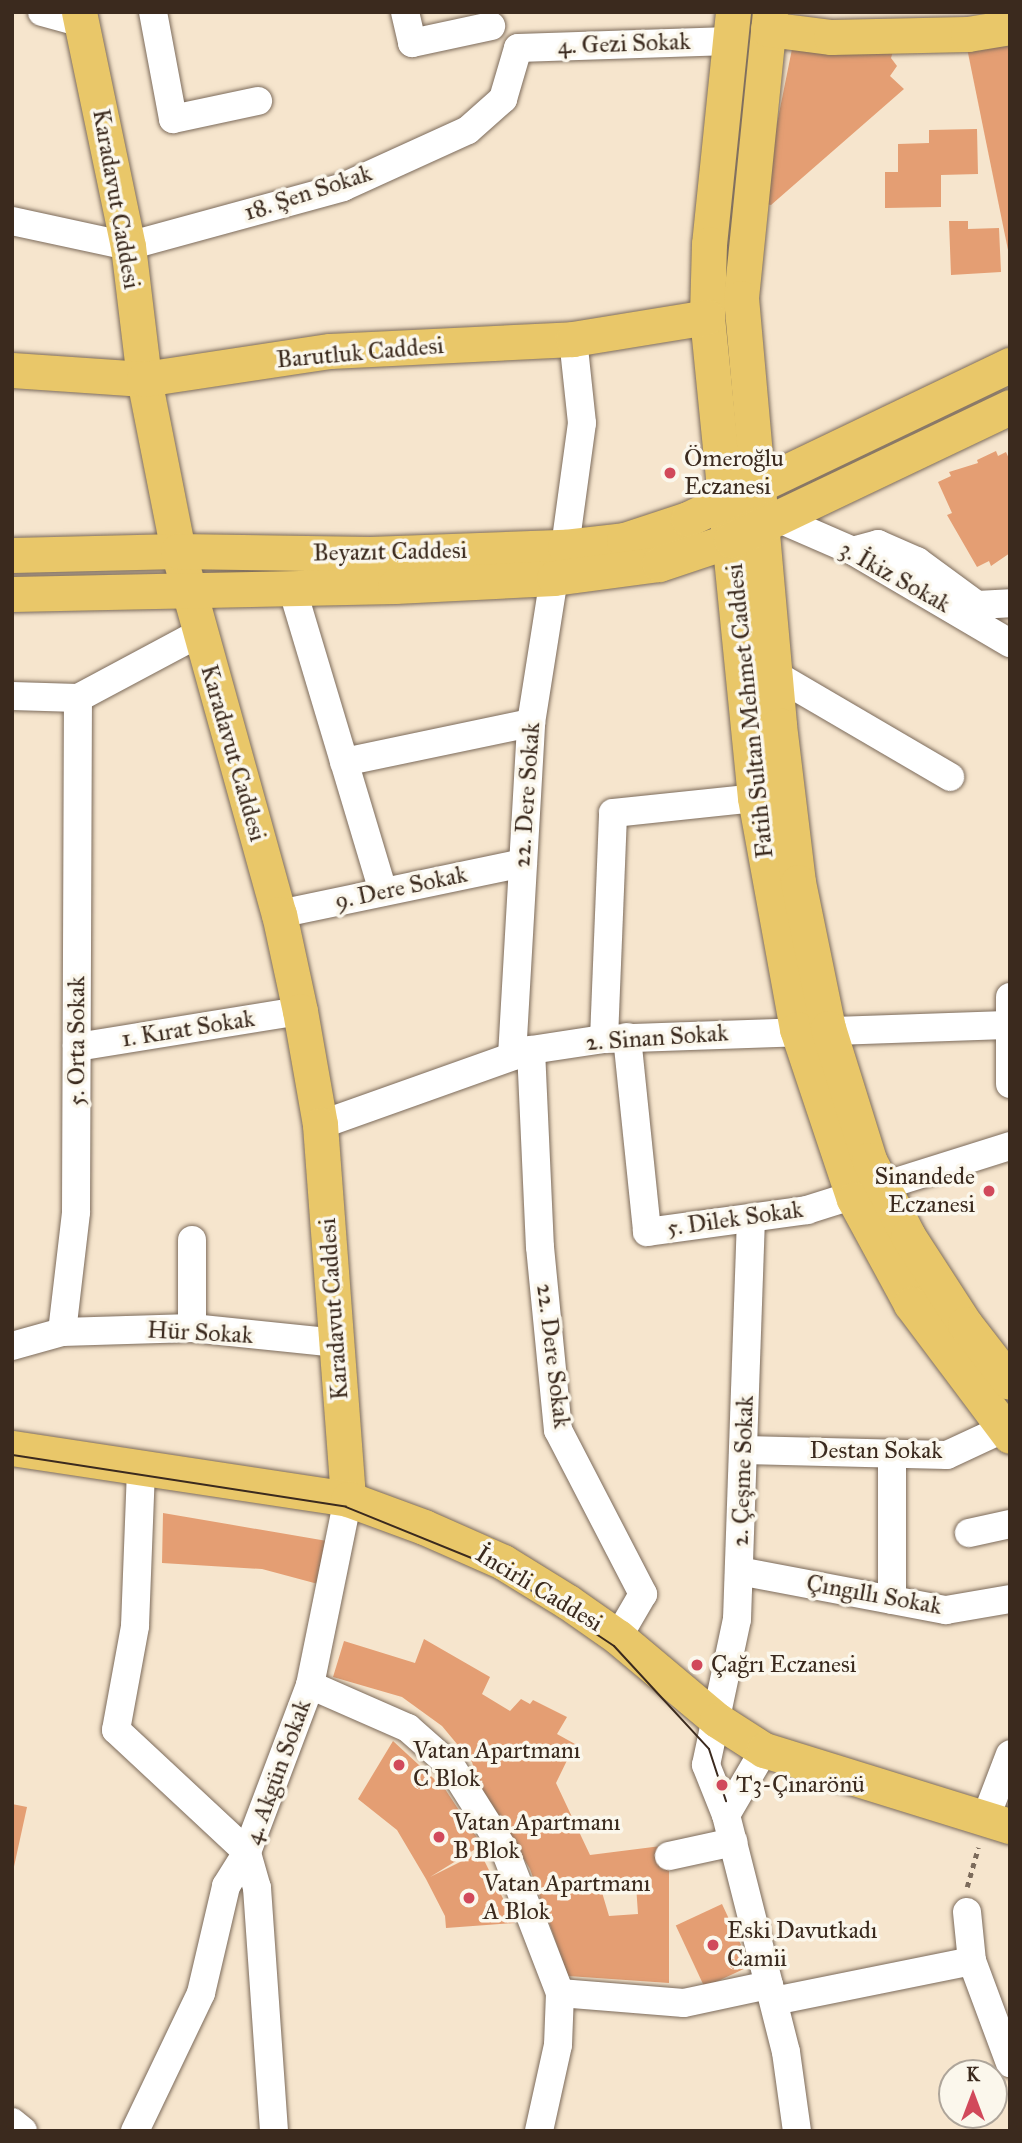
<!DOCTYPE html>
<html>
<head>
<meta charset="utf-8">
<style>
	body { margin:0 }
	#map { position:relative; width:1022px; height:2143px; overflow:hidden; background:#f6e5cd; font-family:"IM FELL Great Primer",serif }
	div>[style] { position:absolute }
	[style*='--x'] { left:calc(var(--x)*1px); top:calc(var(--y)*1px); width:calc(var(--w)*1px); rotate:calc(var(--a)*1deg) }
	.building>* { inset:0; background:#e49e73; transform-origin:0 0 }
	.path>* { height:4.5px; margin-top:-2.25px; transform-origin:0; background:repeating-linear-gradient(90deg,#7c6b5b 0 5px,transparent 0 10px) }
	.roads { filter:drop-shadow(0 0 2px #7c6b5b) drop-shadow(0 0 2px #7c6b5b) }
	.minor>* { height:28px; margin:-14px; padding:0 14px; transform-origin:14px; border-radius:14px; background:#fff }
	.major>* { height:35px; margin:-17.5px; padding:0 17.5px; transform-origin:17.5px; border-radius:17.5px; background:#e9c769 }
	.tram>* { height:2px; margin:-1px; padding:0 1px; transform-origin:1px; border-radius:1px; background:#3b2a1e }
	.dots>* { width:19px; height:19px; translate:-50% -50%; box-sizing:border-box; border:4px solid #fbf7ec; border-radius:50% }
	span { translate:-50% -50%; white-space:nowrap; text-align:center; line-height:1.15; -webkit-text-stroke:7px #fbf7ec; paint-order:stroke }
	.street-label { font-size:24px; color:#3b2a1e }
	.poi-label { font-size:24px; color:#3b2a1e }
	.left { translate:0 -50%; text-align:left }
	.right { translate:-100% -50%; text-align:right }
	.frame { position:absolute; inset:0; border:14px solid #3b2a1e; pointer-events:none }
	.north { position:absolute; left:938px; top:2059px; width:70px; height:70px; box-sizing:border-box; background:#fbf7ec; border:2px solid #aea59a; border-radius:50%; rotate:0deg; font-size:19px; font-weight:700; line-height:28px; text-align:center; color:#3b2a1e }
	.north::after { content:''; display:block; margin:auto; width:24px; height:32px; background:#d1495b; clip-path:polygon(50% 0,100% 100%,50% 72%,0 100%) }
</style>
</head>
<body>
<div id="map">
	<div class="building">
		<i style="clip-path:polygon(1010px 40px,1010px 255px,1009px 255px,967px 48px)"></i>
		<i style="clip-path:polygon(793px 44px,894px 48px,891px 58px,897px 66px,890px 76px,904px 89px,771px 205px,761px 203px)"></i>
		<i style="clip-path:polygon(977px 129px,978px 174px,941px 175px,941px 207px,885px 208px,885px 172px,898px 172px,898px 144px,929px 143px,929px 130px)"></i>
		<i style="clip-path:polygon(949px 221px,968px 221px,968px 229px,999px 228px,1001px 272px,951px 275px)"></i>
		<i style="clip-path:polygon(996px 451px,998px 456px,1006px 452px,1010px 461px,1010px 553px,991px 566px,989px 561px,977px 567px,947px 515px,952px 513px,938px 482px,951px 476px,949px 472px,978px 463px,977px 460px)"></i>
		<i style="clip-path:polygon(163px 1513px,327px 1541px,318px 1584px,262px 1569px,162px 1563px)"></i>
		<i style="clip-path:polygon(evenodd,424px 1639px,490px 1677px,482px 1694px,510px 1711px,521px 1699px,530px 1704px,533px 1700px,567px 1717px,557px 1734px,575px 1744px,556px 1783px,590px 1855px,669px 1845px,669px 1983px,568px 1976px,530px 1869px,478px 1783px,472px 1762px,442px 1726px,402px 1697px,333px 1677px,344px 1641px,415px 1663px,424px 1639px,636px 1885px,638px 1914px,609px 1916px,601px 1889px,636px 1885px)"></i>
		<i style="clip-path:polygon(393px 1741px,445px 1789px,482px 1845px,430px 1877px,480px 1852px,515px 1923px,446px 1928px,445px 1916px,426px 1879px,397px 1830px,358px 1799px)"></i>
		<i style="clip-path:polygon(12px 1804px,27px 1807px,13px 1871px,12px 1870px)"></i>
		<i style="left:722px;top:1904px;width:68px;height:51px;rotate:65deg"></i>
	</div>
	<div class="path">
		<i style="--x:967;--y:1887;--w:41;--a:-74.2"></i>
	</div>
	<div class="roads">
		<div class="minor">
			<i style="--x:42;--y:12;--w:41;--a:15.4"></i>
			<i style="--x:153;--y:12;--w:109;--a:79.4"></i>
			<i style="--x:173;--y:119;--w:87;--a:-12"></i>
			<i style="--x:405;--y:12;--w:32;--a:77"></i>
			<i style="--x:412;--y:43;--w:81;--a:-12.1"></i>
			<i style="--x:518;--y:48;--w:212;--a:-1.9"></i>
			<i style="--x:12;--y:221;--w:119;--a:12.2"></i>
			<i style="--x:128;--y:246;--w:223;--a:-15.3"></i>
			<i style="--x:343;--y:187;--w:137;--a:-24.5"></i>
			<i style="--x:468;--y:130;--w:47;--a:-41.5"></i>
			<i style="--x:503;--y:99;--w:53;--a:-73.6"></i>
			<i style="--x:777;--y:518;--w:83;--a:23.5"></i>
			<i style="--x:853;--y:551;--w:182;--a:30.4"></i>
			<i style="--x:565;--y:547;--w:125;--a:-82.2"></i>
			<i style="--x:582;--y:423;--w:84;--a:-96.1"></i>
			<i style="--x:856;--y:550;--w:23;--a:-15"></i>
			<i style="--x:878;--y:544;--w:43;--a:23.6"></i>
			<i style="--x:917;--y:561;--w:74;--a:36.3"></i>
			<i style="--x:977;--y:605;--w:33;--a:-3"></i>
			<i style="--x:292;--y:588;--w:317;--a:73.3"></i>
			<i style="--x:774;--y:674;--w:204;--a:30.3"></i>
			<i style="--x:12;--y:696;--w:66;--a:1.7"></i>
			<i style="--x:78;--y:698;--w:136;--a:-28.1"></i>
			<i style="--x:344;--y:762;--w:191;--a:-11.8"></i>
			<i style="--x:279;--y:914;--w:249;--a:-11.8"></i>
			<i style="--x:1010;--y:997;--w:87;--a:90"></i>
			<i style="--x:627;--y:1037;--w:196;--a:84.1"></i>
			<i style="--x:647;--y:1232;--w:162;--a:-7.8"></i>
			<i style="--x:807;--y:1210;--w:213;--a:-17.5"></i>
			<i style="--x:604;--y:1039;--w:226;--a:-87.7"></i>
			<i style="--x:613;--y:813;--w:143;--a:-6"></i>
			<i style="--x:77;--y:1047;--w:226;--a:-9.2"></i>
			<i style="--x:531;--y:1050;--w:197;--a:87.4"></i>
			<i style="--x:540;--y:1247;--w:184;--a:84.4"></i>
			<i style="--x:558;--y:1430;--w:185;--a:62.6"></i>
			<i style="--x:643;--y:1594;--w:50;--a:120.2"></i>
			<i style="--x:512;--y:1056;--w:334;--a:-86.7"></i>
			<i style="--x:531;--y:723;--w:147;--a:-81"></i>
			<i style="--x:320;--y:1125;--w:224;--a:-19.6"></i>
			<i style="--x:531;--y:1050;--w:74;--a:-8.6"></i>
			<i style="--x:604;--y:1039;--w:403;--a:-2"></i>
			<i style="--x:192;--y:1240;--w:88;--a:90"></i>
			<i style="--x:62;--y:1332;--w:130;--a:-1.8"></i>
			<i style="--x:192;--y:1328;--w:146;--a:5.9"></i>
			<i style="--x:12;--y:1346;--w:52;--a:-15.6"></i>
			<i style="--x:62;--y:1332;--w:121;--a:-83.3"></i>
			<i style="--x:76;--y:1212;--w:514;--a:-89.78"></i>
			<i style="--x:744;--y:1450;--w:203;--a:1.4"></i>
			<i style="--x:947;--y:1455;--w:62;--a:-24.9"></i>
			<i style="--x:892;--y:1453;--w:147;--a:90"></i>
			<i style="--x:969;--y:1533;--w:42;--a:-12.4"></i>
			<i style="--x:739;--y:1571;--w:211;--a:10.7"></i>
			<i style="--x:946;--y:1610;--w:65;--a:-9.8"></i>
			<i style="--x:310;--y:1685;--w:107;--a:23.7"></i>
			<i style="--x:408;--y:1728;--w:57;--a:41.5"></i>
			<i style="--x:451;--y:1766;--w:103;--a:57.7"></i>
			<i style="--x:506;--y:1853;--w:150;--a:68.9"></i>
			<i style="--x:560;--y:1993;--w:52;--a:92.2"></i>
			<i style="--x:558;--y:2045;--w:88;--a:102.5"></i>
			<i style="--x:764;--y:1750;--w:75;--a:120.3"></i>
			<i style="--x:726;--y:1815;--w:244;--a:75.8"></i>
			<i style="--x:786;--y:2052;--w:80;--a:82.1"></i>
			<i style="--x:726;--y:1815;--w:54;--a:-111.8"></i>
			<i style="--x:706;--y:1765;--w:149;--a:-78"></i>
			<i style="--x:737;--y:1619;--w:399;--a:-88"></i>
			<i style="--x:986;--y:1817;--w:67;--a:-69.1"></i>
			<i style="--x:669;--y:1856;--w:66;--a:-12.3"></i>
			<i style="--x:967;--y:1912;--w:49;--a:84.2"></i>
			<i style="--x:972;--y:1961;--w:109;--a:69.6"></i>
			<i style="--x:560;--y:1993;--w:124;--a:4.6"></i>
			<i style="--x:684;--y:2003;--w:87;--a:-12"></i>
			<i style="--x:774;--y:2001;--w:202;--a:-11.4"></i>
			<i style="--x:12;--y:2122;--w:14;--a:39"></i>
			<i style="--x:135;--y:2131;--w:153;--a:-64.4"></i>
			<i style="--x:201;--y:1993;--w:110;--a:-76.8"></i>
			<i style="--x:226;--y:1886;--w:40;--a:-58"></i>
			<i style="--x:247;--y:1852;--w:179;--a:-137"></i>
			<i style="--x:116;--y:1730;--w:106;--a:-79.6"></i>
			<i style="--x:135;--y:1626;--w:159;--a:-87.8"></i>
			<i style="--x:274;--y:2131;--w:244;--a:-94"></i>
			<i style="--x:257;--y:1888;--w:37;--a:-106"></i>
			<i style="--x:247;--y:1852;--w:178;--a:-69.3"></i>
			<i style="--x:310;--y:1685;--w:190;--a:-78.5"></i>
		</div>
		<div class="major">
			<i style="--x:79;--y:12;--w:239;--a:78.2"></i>
			<i style="--x:128;--y:246;--w:134;--a:83.1"></i>
			<i style="--x:144;--y:379;--w:175;--a:78.8"></i>
			<i style="--x:178;--y:551;--w:377;--a:74.5"></i>
			<i style="--x:279;--y:914;--w:99;--a:77.8"></i>
			<i style="--x:300;--y:1011;--w:116;--a:80"></i>
			<i style="--x:320;--y:1125;--w:375;--a:85.7"></i>
			<i style="--x:733;--y:12;--w:233;--a:95.9"></i>
			<i style="--x:709;--y:244;--w:73;--a:91.6"></i>
			<i style="--x:707;--y:317;--w:483;--a:84.3"></i>
			<i style="--x:755;--y:798;--w:235;--a:79.7"></i>
			<i style="--x:797;--y:1029;--w:179;--a:71.5"></i>
			<i style="--x:854;--y:1199;--w:119;--a:61.5"></i>
			<i style="--x:911;--y:1304;--w:165;--a:53.1"></i>
			<i style="--x:770;--y:12;--w:287;--a:95.8"></i>
			<i style="--x:741;--y:298;--w:429;--a:84.9"></i>
			<i style="--x:779;--y:725;--w:158;--a:83.1"></i>
			<i style="--x:798;--y:882;--w:149;--a:78.4"></i>
			<i style="--x:828;--y:1028;--w:138;--a:72.7"></i>
			<i style="--x:869;--y:1160;--w:85;--a:62.8"></i>
			<i style="--x:908;--y:1236;--w:105;--a:57.1"></i>
			<i style="--x:965;--y:1324;--w:73;--a:52.2"></i>
			<i style="--x:768;--y:29;--w:64;--a:7.2"></i>
			<i style="--x:831;--y:37;--w:137;--a:-1.3"></i>
			<i style="--x:968;--y:34;--w:43;--a:-9.5"></i>
			<i style="--x:12;--y:370;--w:132;--a:3.9"></i>
			<i style="--x:144;--y:379;--w:188;--a:-8.6"></i>
			<i style="--x:330;--y:351;--w:243;--a:-2.8"></i>
			<i style="--x:573;--y:339;--w:136;--a:-9.3"></i>
			<i style="--x:12;--y:555;--w:166;--a:-1.4"></i>
			<i style="--x:178;--y:551;--w:192;--a:0.9"></i>
			<i style="--x:370;--y:554;--w:195;--a:-2.1"></i>
			<i style="--x:565;--y:547;--w:59;--a:-6.8"></i>
			<i style="--x:624;--y:540;--w:67;--a:-18.2"></i>
			<i style="--x:688;--y:519;--w:357;--a:-25.6"></i>
			<i style="--x:12;--y:594;--w:383;--a:-1.2"></i>
			<i style="--x:395;--y:586;--w:159;--a:-2.9"></i>
			<i style="--x:554;--y:578;--w:106;--a:-7.6"></i>
			<i style="--x:659;--y:564;--w:76;--a:-18.4"></i>
			<i style="--x:731;--y:540;--w:309;--a:-25.5"></i>
			<i style="--x:12;--y:1448;--w:340;--a:8.6"></i>
			<i style="--x:348;--y:1499;--w:81;--a:20.2"></i>
			<i style="--x:424;--y:1527;--w:86;--a:23.9"></i>
			<i style="--x:503;--y:1562;--w:76;--a:31.6"></i>
			<i style="--x:568;--y:1602;--w:61;--a:35"></i>
			<i style="--x:618;--y:1637;--w:129;--a:40"></i>
			<i style="--x:717;--y:1720;--w:56;--a:32.6"></i>
			<i style="--x:764;--y:1750;--w:257;--a:17.2"></i>
		</div>
	</div>
	<div class="tram">
		<i style="--x:12;--y:1455;--w:338;--a:8.8"></i>
		<i style="--x:346;--y:1507;--w:165;--a:22.1"></i>
		<i style="--x:499;--y:1569;--w:138;--a:33.8"></i>
		<i style="--x:614;--y:1646;--w:140;--a:47.3"></i>
		<i style="--x:709;--y:1749;--w:55;--a:71.9"></i>
	</div>
	<div class="dots">
		<i style="left:670px;top:473px;background:#d1495b"></i>
		<i style="left:989px;top:1191px;background:#d1495b"></i>
		<i style="left:697px;top:1665px;background:#d1495b"></i>
		<i style="left:399px;top:1765px;background:#d1495b"></i>
		<i style="left:722px;top:1785px;background:#d1495b"></i>
		<i style="left:439px;top:1837px;background:#d1495b"></i>
		<i style="left:469px;top:1898px;background:#d1495b"></i>
		<i style="left:713px;top:1945px;background:#d1495b"></i>
	</div>
	<div class="street-label">
		<span style="left:624px;top:44px;rotate:-2deg">4. Gezi Sokak</span>
		<span style="left:308px;top:193px;rotate:-18deg">18. Şen Sokak</span>
		<span style="left:116px;top:199px;rotate:80deg">Karadavut Caddesi</span>
		<span style="left:360px;top:353px;rotate:-5deg">Barutluk Caddesi</span>
		<span style="left:390px;top:552px;rotate:-1deg">Beyazıt Caddesi</span>
		<span style="left:895px;top:577px;rotate:29deg">3. İkiz Sokak</span>
		<span style="left:750px;top:711px;rotate:-96deg">Fatih Sultan Mehmet Caddesi</span>
		<span style="left:233px;top:753px;rotate:74deg">Karadavut Caddesi</span>
		<span style="left:527px;top:795px;rotate:-86deg">22. Dere Sokak</span>
		<span style="left:401px;top:888px;rotate:-12deg">9. Dere Sokak</span>
		<span style="left:188px;top:1029px;rotate:-9deg">1. Kırat Sokak</span>
		<span style="left:657px;top:1038px;rotate:-4deg">2. Sinan Sokak</span>
		<span style="left:77px;top:1041px;rotate:-90deg">5. Orta Sokak</span>
		<span style="left:735px;top:1219px;rotate:-8deg">5. Dilek Sokak</span>
		<span style="left:334px;top:1309px;rotate:-94deg">Karadavut Caddesi</span>
		<span style="left:200px;top:1333px;rotate:3deg">Hür Sokak</span>
		<span style="left:553px;top:1356px;rotate:83deg">22. Dere Sokak</span>
		<span style="left:876px;top:1451px">Destan Sokak</span>
		<span style="left:743px;top:1471px;rotate:-88deg">2. Çeşme Sokak</span>
		<span style="left:539px;top:1589px;rotate:31deg">İncirli Caddesi</span>
		<span style="left:874px;top:1595px;rotate:10deg">Çıngıllı Sokak</span>
		<span style="left:278px;top:1772px;rotate:-70deg">4. Akgün Sokak</span>
	</div>
	<div class="poi-label">
		<span class="left" style="left:684px;top:473px">Ömeroğlu<br>Eczanesi</span>
		<span class="right" style="left:975px;top:1191px">Sinandede<br>Eczanesi</span>
		<span class="left" style="left:711px;top:1665px">Çağrı Eczanesi</span>
		<span class="left" style="left:413px;top:1765px">Vatan Apartmanı<br>C Blok</span>
		<span class="left" style="left:736px;top:1785px">T3-Çınarönü</span>
		<span class="left" style="left:453px;top:1837px">Vatan Apartmanı<br>B Blok</span>
		<span class="left" style="left:483px;top:1898px">Vatan Apartmanı<br>A Blok</span>
		<span class="left" style="left:727px;top:1945px">Eski Davutkadı<br>Camii</span>
	</div>
	<div class="frame"></div>
	<div class="north">K</div>
</div>
</body>
</html>
